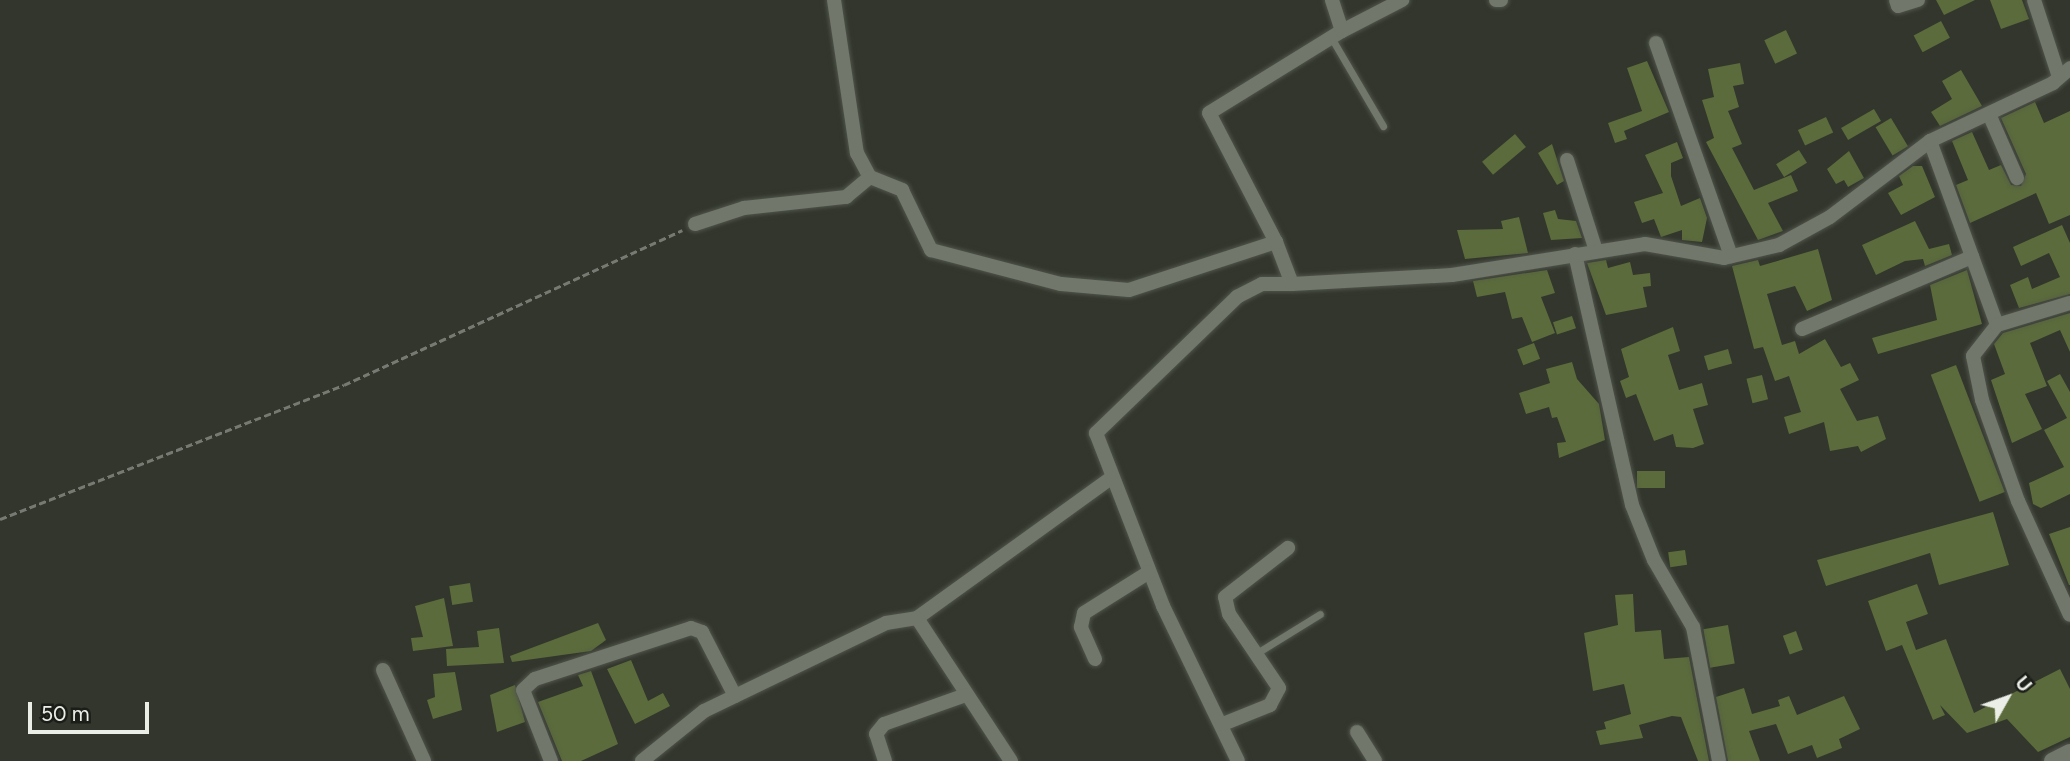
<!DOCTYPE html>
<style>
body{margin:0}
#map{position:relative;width:2070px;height:761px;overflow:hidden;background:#32362c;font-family:Figtree,sans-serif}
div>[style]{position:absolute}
.building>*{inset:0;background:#5b6b3c;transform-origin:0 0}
.path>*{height:2.5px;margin-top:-1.25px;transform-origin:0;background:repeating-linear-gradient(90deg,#777a72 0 7px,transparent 0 10.5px)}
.roads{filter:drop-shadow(0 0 2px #50544b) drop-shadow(0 0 2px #50544b)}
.service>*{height:7px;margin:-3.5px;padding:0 3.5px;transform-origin:3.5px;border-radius:3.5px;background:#72776b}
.minor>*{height:14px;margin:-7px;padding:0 7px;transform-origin:7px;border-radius:7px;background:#72776b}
.tertiary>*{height:16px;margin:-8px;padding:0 8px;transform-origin:8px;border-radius:8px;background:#72776b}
span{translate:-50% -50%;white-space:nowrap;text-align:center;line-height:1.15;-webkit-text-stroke:7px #1b1d18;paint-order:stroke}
.north{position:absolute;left:1972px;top:663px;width:70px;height:70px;-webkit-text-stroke:5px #1b1d18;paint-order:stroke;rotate:50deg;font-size:19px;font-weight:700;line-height:28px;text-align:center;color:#ebede7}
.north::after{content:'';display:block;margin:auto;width:24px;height:32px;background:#ebede7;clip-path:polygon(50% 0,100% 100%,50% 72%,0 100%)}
.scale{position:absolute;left:28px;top:702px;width:121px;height:32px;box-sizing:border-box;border:4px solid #ebede7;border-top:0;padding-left:9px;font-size:21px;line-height:24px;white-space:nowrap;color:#ebede7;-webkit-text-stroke:5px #1b1d18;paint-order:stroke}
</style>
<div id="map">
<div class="building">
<i style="clip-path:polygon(1936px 0,1975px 0,1944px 15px)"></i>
<i style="clip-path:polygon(1990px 0,2022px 0,2029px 19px,2001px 29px)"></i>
<i style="left:1941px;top:21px;width:19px;height:31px;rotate:62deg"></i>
<i style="left:1786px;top:30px;width:26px;height:24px;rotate:65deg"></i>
<i style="clip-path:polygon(1647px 61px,1669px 112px,1624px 131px,1627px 139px,1615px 143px,1608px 123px,1642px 111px,1627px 68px)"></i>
<i style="clip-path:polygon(1740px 63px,1744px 84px,1733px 86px,1739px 107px,1728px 111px,1742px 144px,1732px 148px,1754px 190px,1791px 175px,1798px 191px,1768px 203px,1783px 231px,1758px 240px,1706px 142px,1714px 138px,1702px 100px,1714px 97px,1708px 69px)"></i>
<i style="clip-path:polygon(1961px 70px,1982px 106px,1940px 126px,1931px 112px,1952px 99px,1942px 81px)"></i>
<i style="clip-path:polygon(2035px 102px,2044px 123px,2070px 111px,2070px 215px,2049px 224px,2036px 193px,1970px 223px,1956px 185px,1968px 180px,1952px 141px,1972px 132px,1989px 170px,2001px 165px,2011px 185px,2021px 186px,2026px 174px,2001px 118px)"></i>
<i style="left:1874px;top:109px;width:14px;height:38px;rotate:60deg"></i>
<i style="left:1826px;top:117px;width:17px;height:31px;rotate:65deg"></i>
<i style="left:1891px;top:118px;width:33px;height:18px;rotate:59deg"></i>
<i style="left:1515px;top:134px;width:17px;height:43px;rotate:50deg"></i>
<i style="clip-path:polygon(1677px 142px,1683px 158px,1671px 163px,1671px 176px,1681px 206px,1700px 198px,1707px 218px,1702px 242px,1682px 240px,1682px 230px,1661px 237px,1654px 219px,1642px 223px,1634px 202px,1663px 193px,1645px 155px)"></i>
<i style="clip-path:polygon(1552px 144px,1564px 181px,1557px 185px,1538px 153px)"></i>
<i style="left:1799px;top:150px;width:15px;height:27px;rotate:58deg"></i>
<i style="clip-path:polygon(1849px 151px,1864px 178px,1848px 187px,1844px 180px,1836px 184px,1827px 169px)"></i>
<i style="clip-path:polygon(1913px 166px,1922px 166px,1935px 197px,1901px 215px,1888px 193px,1903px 185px,1899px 176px)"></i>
<i style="clip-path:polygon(1555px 210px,1558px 219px,1576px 221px,1582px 238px,1551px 240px,1543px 213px)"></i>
<i style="clip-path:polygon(1519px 217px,1528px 253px,1465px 259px,1457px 230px,1503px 229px,1501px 221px)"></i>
<i style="clip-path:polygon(1915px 221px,1929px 249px,1949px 244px,1952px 255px,1925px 266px,1923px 259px,1905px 261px,1876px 275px,1862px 245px)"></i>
<i style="clip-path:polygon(2062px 225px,2070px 243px,2070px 294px,2019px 308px,2010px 285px,2028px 277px,2032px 289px,2060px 277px,2049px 253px,2021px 266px,2013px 247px)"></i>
<i style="clip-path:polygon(1818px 249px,1832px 300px,1807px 311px,1795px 286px,1767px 294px,1782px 345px,1795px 341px,1799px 354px,1825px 339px,1841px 367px,1850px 363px,1859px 380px,1840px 389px,1857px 421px,1878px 416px,1886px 439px,1861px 452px,1858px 446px,1830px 451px,1824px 422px,1789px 434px,1784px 417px,1801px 412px,1789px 376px,1775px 381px,1763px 347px,1754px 349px,1732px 266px,1758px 260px,1760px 266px)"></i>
<i style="clip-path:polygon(1606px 260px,1608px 268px,1630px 262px,1633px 275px,1650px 273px,1651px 286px,1643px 287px,1647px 307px,1606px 315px,1587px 263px)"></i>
<i style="clip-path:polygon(1547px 270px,1555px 293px,1541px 297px,1555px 333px,1532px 342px,1522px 317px,1512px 319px,1505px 292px,1477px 297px,1473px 281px)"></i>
<i style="clip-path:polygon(1967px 270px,1982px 324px,1878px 354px,1872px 338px,1937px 320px,1930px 285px)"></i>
<i style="clip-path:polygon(2070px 313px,2070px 352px,2060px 330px,2030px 343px,2047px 386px,2025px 394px,2042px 429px,2012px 443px,1991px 380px,2005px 374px,1994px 344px,2003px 333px)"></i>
<i style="left:1572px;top:316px;width:13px;height:20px;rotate:72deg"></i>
<i style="clip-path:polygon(1673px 327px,1680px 351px,1668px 355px,1679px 390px,1702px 383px,1708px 405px,1693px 409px,1704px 444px,1693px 448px,1676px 447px,1673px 434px,1654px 441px,1636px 394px,1626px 398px,1620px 381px,1629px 377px,1621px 349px)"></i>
<i style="left:1534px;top:343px;width:17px;height:18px;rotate:69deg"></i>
<i style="left:1728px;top:349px;width:15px;height:25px;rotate:74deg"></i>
<i style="clip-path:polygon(1572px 362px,1577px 379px,1599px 404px,1605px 440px,1559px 458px,1557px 443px,1566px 442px,1557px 417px,1552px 418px,1549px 407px,1526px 414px,1519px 393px,1550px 383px,1546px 369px)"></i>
<i style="left:1956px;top:365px;width:136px;height:27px;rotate:69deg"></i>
<i style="clip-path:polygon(2060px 374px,2070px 392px,2070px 494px,2041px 508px,2033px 504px,2029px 483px,2064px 467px,2044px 430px,2067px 418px,2047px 381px)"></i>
<i style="left:1762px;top:375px;width:25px;height:16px;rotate:76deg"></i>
<i style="left:1665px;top:471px;width:17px;height:28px;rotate:90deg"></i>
<i style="clip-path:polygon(1993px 512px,2009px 565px,1939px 585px,1930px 553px,1826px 586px,1817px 560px)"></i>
<i style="clip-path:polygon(2070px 527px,2070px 585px,2069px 585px,2049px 534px)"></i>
<i style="left:1685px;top:550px;width:15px;height:17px;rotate:82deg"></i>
<i style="left:470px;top:583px;width:19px;height:21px;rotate:81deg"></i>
<i style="clip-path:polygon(1917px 584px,1928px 614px,1906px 622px,1916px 650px,1946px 639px,1974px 713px,2060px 669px,2070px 689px,2070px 737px,2038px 752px,2007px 719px,1967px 733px,1940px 705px,1945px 715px,1933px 720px,1902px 645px,1886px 651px,1868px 601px)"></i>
<i style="clip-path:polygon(1633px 594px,1635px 632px,1661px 630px,1664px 659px,1689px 657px,1709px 761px,1698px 761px,1681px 717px,1672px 716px,1639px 725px,1643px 738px,1600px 745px,1596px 731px,1606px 729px,1604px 722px,1631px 714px,1624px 684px,1593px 691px,1584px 633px,1618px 625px,1615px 595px)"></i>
<i style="clip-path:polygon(444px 598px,453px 646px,413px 651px,411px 638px,423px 637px,415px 606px)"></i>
<i style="clip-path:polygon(598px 623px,606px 640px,591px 651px,512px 662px,510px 656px)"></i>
<i style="left:1728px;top:625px;width:39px;height:25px;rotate:80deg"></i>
<i style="clip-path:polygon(499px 628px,504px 663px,447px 666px,446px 649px,479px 647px,477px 631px)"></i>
<i style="left:1796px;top:631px;width:20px;height:14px;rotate:70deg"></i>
<i style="clip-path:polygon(631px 660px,648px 701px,663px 693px,670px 706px,635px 724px,607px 669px)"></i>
<i style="clip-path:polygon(591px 671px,618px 744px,581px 761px,562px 761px,538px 702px,583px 686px,578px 675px)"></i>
<i style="clip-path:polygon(455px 672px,462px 710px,433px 719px,427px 700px,435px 697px,433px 674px)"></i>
<i style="clip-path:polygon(515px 685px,525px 722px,497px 732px,490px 695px)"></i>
<i style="clip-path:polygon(1744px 688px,1752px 714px,1780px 706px,1778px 700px,1789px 696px,1797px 715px,1844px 696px,1860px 729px,1839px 739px,1842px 748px,1817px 758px,1812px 745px,1788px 754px,1776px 724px,1749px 731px,1760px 761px,1728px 761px,1716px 697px)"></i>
</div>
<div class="path">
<i style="left:0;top:519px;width:369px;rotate:-21.3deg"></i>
<i style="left:344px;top:385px;width:372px;rotate:-24.6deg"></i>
</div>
<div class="roads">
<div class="service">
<i style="left:1332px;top:39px;width:101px;rotate:59.6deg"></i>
<i style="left:1257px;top:653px;width:74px;rotate:-31.8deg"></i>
</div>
<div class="minor">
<i style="left:834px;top:0;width:155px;rotate:81.5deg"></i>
<i style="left:857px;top:153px;width:27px;rotate:62deg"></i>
<i style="left:870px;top:177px;width:35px;rotate:22deg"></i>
<i style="left:902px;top:190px;width:67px;rotate:64.2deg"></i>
<i style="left:931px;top:250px;width:134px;rotate:14.7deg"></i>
<i style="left:1061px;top:284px;width:68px;rotate:5deg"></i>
<i style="left:1129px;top:290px;width:155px;rotate:-18.1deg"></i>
<i style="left:1276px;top:242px;width:45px;rotate:69.1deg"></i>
<i style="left:1292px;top:284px;width:30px;rotate:180deg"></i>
<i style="left:1262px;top:284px;width:28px;rotate:153deg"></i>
<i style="left:1237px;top:297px;width:196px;rotate:136deg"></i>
<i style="left:1096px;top:433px;width:186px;rotate:68.8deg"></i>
<i style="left:1163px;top:606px;width:172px;rotate:64.2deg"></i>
<i style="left:1496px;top:0;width:5px"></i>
<i style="left:1896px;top:0;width:6px;rotate:72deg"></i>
<i style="left:1898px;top:6px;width:21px;rotate:-17deg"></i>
<i style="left:2034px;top:0;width:81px;rotate:72deg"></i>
<i style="left:1342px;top:31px;width:68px;rotate:-27.3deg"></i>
<i style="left:1656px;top:43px;width:226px;rotate:70.6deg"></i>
<i style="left:1989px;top:114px;width:70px;rotate:66.4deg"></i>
<i style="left:1930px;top:141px;width:196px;rotate:70deg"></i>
<i style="left:1997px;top:325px;width:39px;rotate:128deg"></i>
<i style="left:1973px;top:356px;width:45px;rotate:78.4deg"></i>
<i style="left:1982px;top:400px;width:107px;rotate:70.4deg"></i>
<i style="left:2018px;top:501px;width:125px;rotate:65.5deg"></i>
<i style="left:1567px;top:160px;width:96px;rotate:72.3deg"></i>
<i style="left:695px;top:224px;width:52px;rotate:-18.1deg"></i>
<i style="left:744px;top:208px;width:103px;rotate:-6.2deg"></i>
<i style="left:846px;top:197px;width:31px;rotate:-40deg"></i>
<i style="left:1276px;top:242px;width:145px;rotate:-117.4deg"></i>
<i style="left:1209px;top:113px;width:156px;rotate:-31.7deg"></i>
<i style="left:1342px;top:31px;width:33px;rotate:-108deg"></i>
<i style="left:1575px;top:254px;width:257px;rotate:77.2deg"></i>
<i style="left:1632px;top:505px;width:59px;rotate:68.2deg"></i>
<i style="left:1654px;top:560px;width:78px;rotate:59.8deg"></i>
<i style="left:1693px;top:627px;width:136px;rotate:79deg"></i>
<i style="left:1292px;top:284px;width:160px;rotate:-3.2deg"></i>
<i style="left:1452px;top:275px;width:195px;rotate:-9.1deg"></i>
<i style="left:1645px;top:244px;width:80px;rotate:10deg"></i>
<i style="left:1724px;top:258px;width:57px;rotate:-13.3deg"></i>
<i style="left:1779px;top:245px;width:58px;rotate:-28.8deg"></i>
<i style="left:1830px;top:217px;width:126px;rotate:-37.2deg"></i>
<i style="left:1930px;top:141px;width:136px;rotate:-25.2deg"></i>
<i style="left:2053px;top:83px;width:23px;rotate:-41deg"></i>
<i style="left:1997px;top:325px;width:76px;rotate:-16.8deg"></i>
<i style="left:1802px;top:329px;width:185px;rotate:-23deg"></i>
<i style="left:917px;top:618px;width:239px;rotate:-35.8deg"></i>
<i style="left:1095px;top:659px;width:35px;rotate:-114deg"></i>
<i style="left:1081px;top:627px;width:14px;rotate:-78deg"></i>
<i style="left:1084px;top:613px;width:77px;rotate:-32.2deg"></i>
<i style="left:383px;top:670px;width:100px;rotate:65.7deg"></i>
<i style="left:1223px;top:724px;width:51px;rotate:-22deg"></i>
<i style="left:1270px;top:705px;width:19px;rotate:-62deg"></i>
<i style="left:1279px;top:688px;width:89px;rotate:-124deg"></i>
<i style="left:1229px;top:614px;width:17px;rotate:-103deg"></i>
<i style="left:1225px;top:597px;width:80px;rotate:-37.9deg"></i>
<i style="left:1357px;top:732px;width:34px;rotate:58deg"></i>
<i style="left:551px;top:761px;width:76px;rotate:-111.5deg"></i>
<i style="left:523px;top:690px;width:16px;rotate:-43deg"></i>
<i style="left:535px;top:679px;width:164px;rotate:-18.1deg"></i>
<i style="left:691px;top:628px;width:12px;rotate:20deg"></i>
<i style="left:702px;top:632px;width:72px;rotate:62.7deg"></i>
<i style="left:642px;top:761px;width:80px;rotate:-38.9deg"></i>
<i style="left:704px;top:711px;width:202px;rotate:-25.8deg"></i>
<i style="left:886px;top:623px;width:31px;rotate:-9deg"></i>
<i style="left:917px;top:618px;width:171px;rotate:56.7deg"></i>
<i style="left:885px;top:761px;width:28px;rotate:-108deg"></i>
<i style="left:876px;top:734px;width:13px;rotate:-51deg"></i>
<i style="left:884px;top:724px;width:87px;rotate:-19.5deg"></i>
</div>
<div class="tertiary">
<i style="left:2052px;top:761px;width:20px;rotate:-27deg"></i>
</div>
</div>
<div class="north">U</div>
<div class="scale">50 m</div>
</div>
